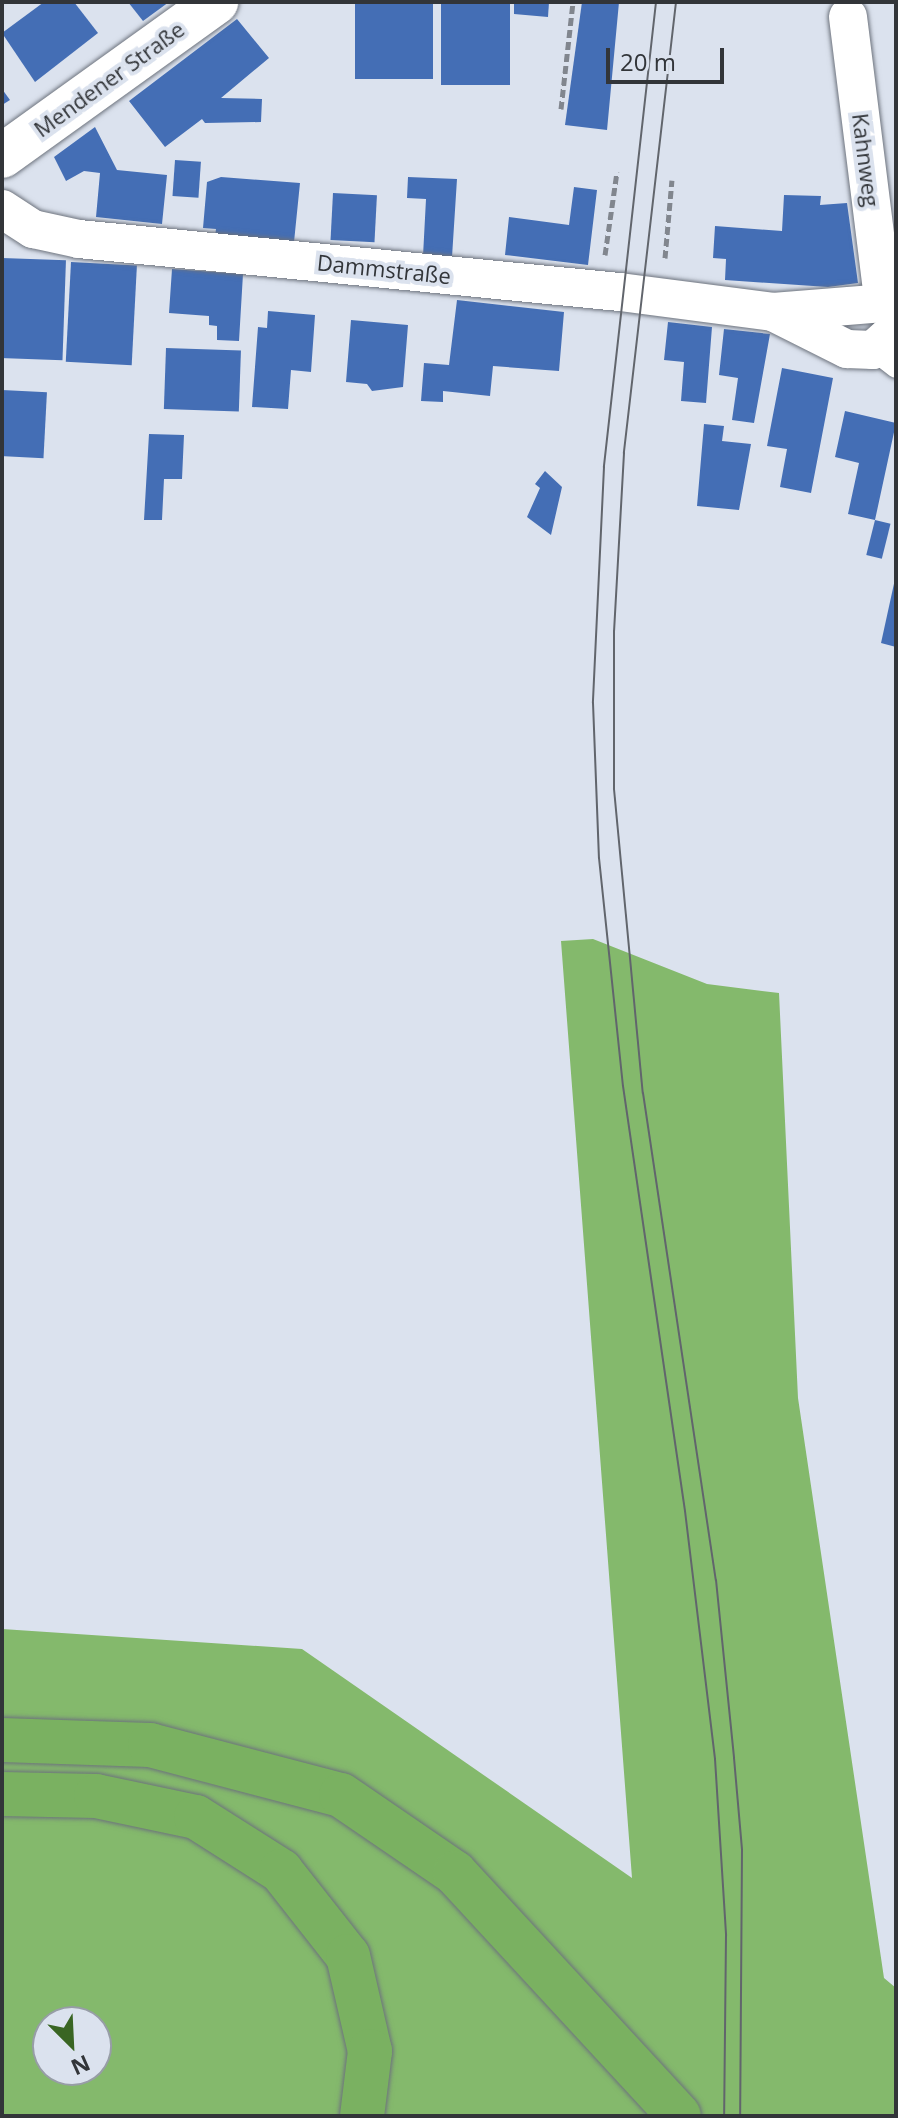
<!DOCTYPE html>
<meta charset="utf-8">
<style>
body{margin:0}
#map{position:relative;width:898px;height:2118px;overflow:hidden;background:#dbe2ee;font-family:"Open Sans",sans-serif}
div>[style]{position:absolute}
.forest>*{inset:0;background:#84b96c}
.building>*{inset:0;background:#446eb5;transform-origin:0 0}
.path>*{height:5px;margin-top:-2.5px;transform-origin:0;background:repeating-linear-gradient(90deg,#81868e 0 8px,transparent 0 12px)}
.roads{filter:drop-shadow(0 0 2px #6d737d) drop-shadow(0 0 2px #6d737d)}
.lane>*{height:20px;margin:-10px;padding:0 10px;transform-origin:10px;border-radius:10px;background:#fff}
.street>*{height:38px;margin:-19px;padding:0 19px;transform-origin:19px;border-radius:19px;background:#fff}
.secondary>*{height:44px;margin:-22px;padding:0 22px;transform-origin:22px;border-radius:22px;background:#fff}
.highway>*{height:44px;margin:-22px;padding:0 22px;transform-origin:22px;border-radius:22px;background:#7ab161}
.tram>*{height:2px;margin:-1px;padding:0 1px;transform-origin:1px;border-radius:1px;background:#61656c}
span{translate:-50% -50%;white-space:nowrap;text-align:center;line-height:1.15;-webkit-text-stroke:8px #dbe2ee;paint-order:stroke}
.street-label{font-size:22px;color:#323539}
.frame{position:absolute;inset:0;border:4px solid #323539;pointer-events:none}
.north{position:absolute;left:32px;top:2006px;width:80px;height:80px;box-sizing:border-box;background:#dbe2ee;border:2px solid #979da6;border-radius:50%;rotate:156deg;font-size:22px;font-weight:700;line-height:32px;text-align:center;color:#323539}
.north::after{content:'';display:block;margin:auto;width:28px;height:36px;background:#396523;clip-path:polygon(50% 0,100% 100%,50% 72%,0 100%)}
.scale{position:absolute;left:606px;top:48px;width:118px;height:36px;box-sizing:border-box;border:4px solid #323539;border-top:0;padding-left:10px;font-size:24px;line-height:28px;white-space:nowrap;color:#323539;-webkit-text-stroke:6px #dbe2ee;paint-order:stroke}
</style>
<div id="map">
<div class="forest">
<i style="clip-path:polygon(evenodd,593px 939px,707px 984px,779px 993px,798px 1398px,884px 1978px,896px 1988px,896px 2116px,2px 2116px,2px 1629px,302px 1649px,632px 1878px,561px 941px,593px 939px,48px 2022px,96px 2022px,96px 2070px,48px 2070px,48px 2022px)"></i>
</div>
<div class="building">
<i style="clip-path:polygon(44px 2px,74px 2px,98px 33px,35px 82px,2px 33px)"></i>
<i style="clip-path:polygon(128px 2px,169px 2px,143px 21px)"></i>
<i style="left:355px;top:2px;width:78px;height:77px"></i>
<i style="left:441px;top:2px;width:69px;height:83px"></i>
<i style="clip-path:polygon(514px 2px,549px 2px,548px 17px,514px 14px)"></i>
<i style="clip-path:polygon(582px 2px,619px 2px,607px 130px,565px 125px)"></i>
<i style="clip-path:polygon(237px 19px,269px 58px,221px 98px,262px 99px,261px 122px,205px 123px,202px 119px,165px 147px,129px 101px)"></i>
<i style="clip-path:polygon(2px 89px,10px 100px,2px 105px)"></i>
<i style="clip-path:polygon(95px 127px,117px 170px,167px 175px,162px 224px,96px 217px,100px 173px,84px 171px,66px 181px,54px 157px)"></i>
<i style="left:175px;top:160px;width:26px;height:36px;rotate:4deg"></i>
<i style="clip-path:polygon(221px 177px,300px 183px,294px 242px,215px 236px,216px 229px,203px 228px,207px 182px)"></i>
<i style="clip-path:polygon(408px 177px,457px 179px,452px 257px,423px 256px,426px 199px,407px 198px)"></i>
<i style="clip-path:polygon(574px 187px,597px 190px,588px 265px,505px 255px,509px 217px,569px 225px)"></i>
<i style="left:333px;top:193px;width:44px;height:47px;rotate:3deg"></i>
<i style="clip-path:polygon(784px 195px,821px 196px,820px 205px,847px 203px,858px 283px,828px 287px,725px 280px,726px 259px,713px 258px,715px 226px,782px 231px)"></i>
<i style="left:2px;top:258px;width:64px;height:100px;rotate:2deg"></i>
<i style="left:71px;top:262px;width:66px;height:100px;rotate:3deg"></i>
<i style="clip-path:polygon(172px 269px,243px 274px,239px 341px,217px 340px,217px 326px,209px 325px,209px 316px,169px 313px)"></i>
<i style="clip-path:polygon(457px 300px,564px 312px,559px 371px,493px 366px,490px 396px,443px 391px,443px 402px,421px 401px,424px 363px,449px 365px)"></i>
<i style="clip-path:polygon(268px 311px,315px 315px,311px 372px,291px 370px,288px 409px,252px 407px,258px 327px,267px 328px)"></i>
<i style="clip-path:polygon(351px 320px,408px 325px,403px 387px,372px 391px,367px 384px,346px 382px)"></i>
<i style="clip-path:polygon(668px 322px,712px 327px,706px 403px,681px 401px,684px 362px,664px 360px)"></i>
<i style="clip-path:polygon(724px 329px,770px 334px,754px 423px,732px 420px,738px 378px,719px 375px)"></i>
<i style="left:166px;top:348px;width:75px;height:61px;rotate:2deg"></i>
<i style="clip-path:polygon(782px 368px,833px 378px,811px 493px,780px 487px,787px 449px,767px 446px)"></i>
<i style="left:2px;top:390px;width:45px;height:66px;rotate:3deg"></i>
<i style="clip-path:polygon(845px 411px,896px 423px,875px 520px,848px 514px,859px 463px,835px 457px)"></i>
<i style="clip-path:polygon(704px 424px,724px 426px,722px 441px,751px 444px,739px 510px,697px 506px)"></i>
<i style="clip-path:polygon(149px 434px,184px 435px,182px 479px,164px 479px,162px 520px,144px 520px)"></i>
<i style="clip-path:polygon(545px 471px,562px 487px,551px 535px,527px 517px,540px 488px,535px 484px)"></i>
<i style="left:875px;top:520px;width:16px;height:36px;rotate:14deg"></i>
<i style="clip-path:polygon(895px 579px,896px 579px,896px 647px,881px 643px)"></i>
</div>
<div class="path">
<i style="left:561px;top:109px;width:108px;rotate:-83.6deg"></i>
<i style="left:605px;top:255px;width:84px;rotate:-81.8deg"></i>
<i style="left:665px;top:258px;width:78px;rotate:-84.9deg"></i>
</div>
<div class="roads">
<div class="lane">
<i style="left:873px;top:350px;width:29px;rotate:38deg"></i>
</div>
<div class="street">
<i style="left:848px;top:17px;width:289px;rotate:82.9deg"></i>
<i style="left:2px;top:209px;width:37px;rotate:33deg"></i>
<i style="left:33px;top:229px;width:47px;rotate:12.3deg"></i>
<i style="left:79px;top:239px;width:544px;rotate:5.6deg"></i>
<i style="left:620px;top:292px;width:154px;rotate:7.4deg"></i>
<i style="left:773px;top:312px;width:123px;rotate:-4.6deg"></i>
<i style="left:773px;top:312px;width:83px;rotate:26.6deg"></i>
<i style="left:847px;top:349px;width:26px;rotate:2deg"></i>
<i style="left:873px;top:350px;width:31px;rotate:-42deg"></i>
</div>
<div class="secondary">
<i style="left:2px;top:156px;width:264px;rotate:-35.7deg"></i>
</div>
<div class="highway">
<i style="left:2px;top:1740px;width:148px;rotate:1.9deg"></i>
<i style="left:150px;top:1745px;width:197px;rotate:14.7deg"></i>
<i style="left:341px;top:1795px;width:138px;rotate:34.4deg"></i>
<i style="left:455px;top:1873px;width:330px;rotate:47.3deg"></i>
<i style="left:2px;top:1794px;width:94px;rotate:1.2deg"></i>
<i style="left:96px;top:1796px;width:102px;rotate:11.9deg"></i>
<i style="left:196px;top:1817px;width:101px;rotate:32.4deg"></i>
<i style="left:281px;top:1871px;width:108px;rotate:51.8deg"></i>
<i style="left:348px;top:1956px;width:98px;rotate:77deg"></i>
<i style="left:370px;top:2051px;width:65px;rotate:97deg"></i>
</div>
</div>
<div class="tram">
<i style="left:656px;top:2px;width:468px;rotate:96.4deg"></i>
<i style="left:604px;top:467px;width:236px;rotate:92.7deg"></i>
<i style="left:593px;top:703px;width:155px;rotate:87.8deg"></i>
<i style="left:599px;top:858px;width:229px;rotate:84deg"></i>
<i style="left:623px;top:1086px;width:429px;rotate:81.7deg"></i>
<i style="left:685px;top:1511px;width:250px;rotate:83.1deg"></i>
<i style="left:715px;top:1759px;width:177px;rotate:86.4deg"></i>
<i style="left:726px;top:1936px;width:180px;rotate:90.6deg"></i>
<i style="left:676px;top:2px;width:454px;rotate:96.6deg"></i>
<i style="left:624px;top:453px;width:178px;rotate:93.2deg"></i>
<i style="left:614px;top:631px;width:158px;rotate:90deg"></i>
<i style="left:614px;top:789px;width:305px;rotate:84.6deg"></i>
<i style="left:643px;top:1093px;width:492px;rotate:81.5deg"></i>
<i style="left:716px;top:1580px;width:179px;rotate:84.2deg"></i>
<i style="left:734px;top:1758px;width:92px;rotate:85deg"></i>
<i style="left:742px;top:1850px;width:266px;rotate:90.4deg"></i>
</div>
<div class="street-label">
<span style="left:109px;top:79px;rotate:-36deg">Mendener Straße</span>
<span style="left:866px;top:160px;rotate:83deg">Kahnweg</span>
<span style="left:384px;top:269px;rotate:6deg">Dammstraße</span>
</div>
<div class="frame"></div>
<div class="north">N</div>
<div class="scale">20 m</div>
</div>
